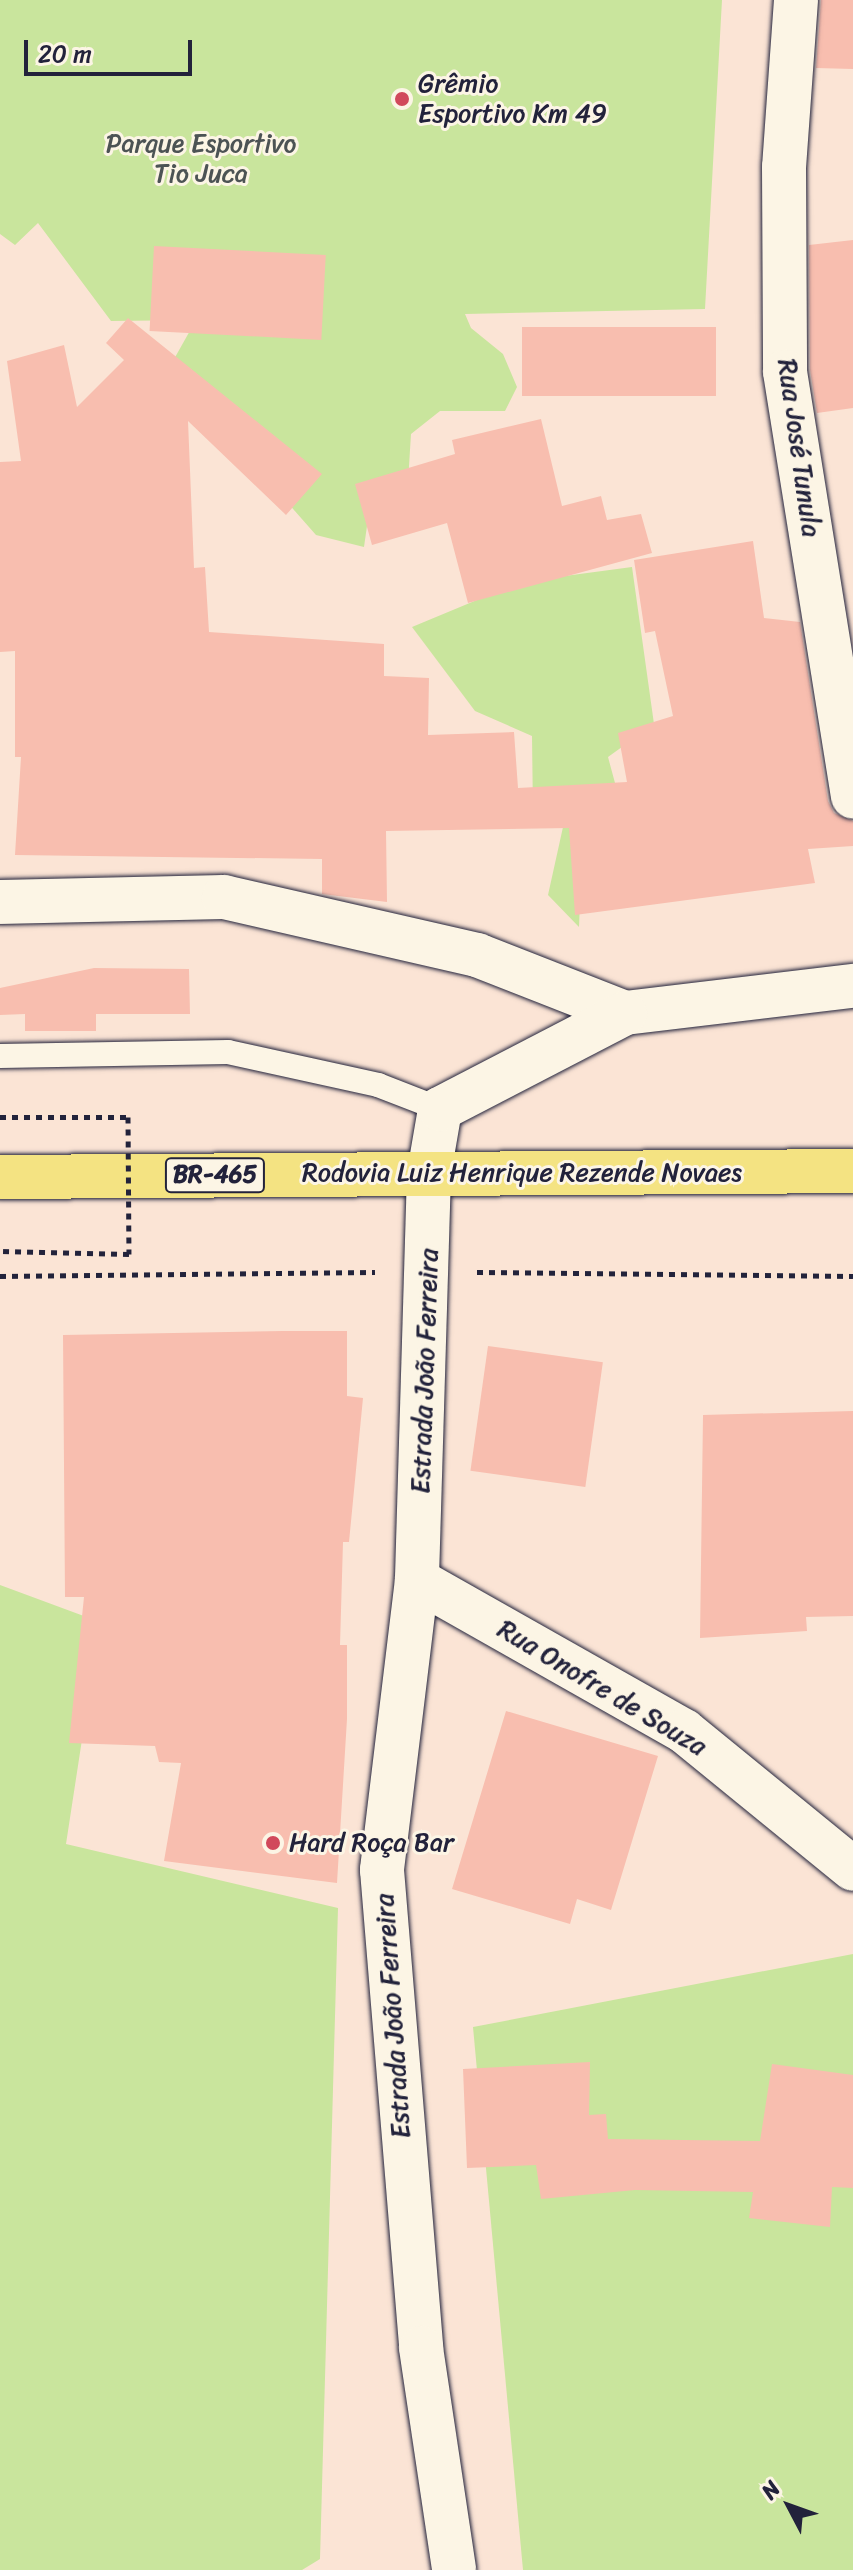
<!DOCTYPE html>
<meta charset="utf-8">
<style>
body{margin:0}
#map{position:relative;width:853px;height:2570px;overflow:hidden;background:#fbe4d5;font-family:Sriracha,sans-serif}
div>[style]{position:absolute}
.green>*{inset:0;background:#c9e59d}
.building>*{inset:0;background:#f8beaf;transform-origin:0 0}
.path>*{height:5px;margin-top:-2.5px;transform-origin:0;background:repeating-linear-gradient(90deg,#22223b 0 6px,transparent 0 12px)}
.roads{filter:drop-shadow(0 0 2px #22223b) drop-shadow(0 0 2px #22223b)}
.service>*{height:24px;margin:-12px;padding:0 12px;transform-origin:12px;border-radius:12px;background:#fcf5e5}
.minor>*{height:44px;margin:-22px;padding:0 22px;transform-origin:22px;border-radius:22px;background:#fcf5e5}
.tertiary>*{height:44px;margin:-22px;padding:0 22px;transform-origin:22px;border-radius:22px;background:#fcf5e5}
.trunk>*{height:44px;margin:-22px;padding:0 22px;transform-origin:22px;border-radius:22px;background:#f4e382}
.path-bridge>*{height:5px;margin-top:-2.5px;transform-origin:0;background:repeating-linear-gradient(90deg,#22223b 0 6px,transparent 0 12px)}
.dots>*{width:22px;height:22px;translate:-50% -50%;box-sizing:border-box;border:4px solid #fcf5e5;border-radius:50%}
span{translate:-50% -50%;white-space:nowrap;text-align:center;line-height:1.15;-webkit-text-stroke:6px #fcf5e5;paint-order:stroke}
.shield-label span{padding:2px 6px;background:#fcf5e5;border:2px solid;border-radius:6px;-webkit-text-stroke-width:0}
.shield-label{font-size:24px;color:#22223b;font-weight:700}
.poi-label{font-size:26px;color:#22223b}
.left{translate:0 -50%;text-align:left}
.park-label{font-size:26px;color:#4c5354}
.street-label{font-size:26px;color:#22223b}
.north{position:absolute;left:749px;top:2466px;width:80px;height:80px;-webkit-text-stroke:6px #fcf5e5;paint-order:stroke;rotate:311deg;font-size:22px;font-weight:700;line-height:32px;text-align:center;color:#22223b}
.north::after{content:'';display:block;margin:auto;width:28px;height:36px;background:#22223b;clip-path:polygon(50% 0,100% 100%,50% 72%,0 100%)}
.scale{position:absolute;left:24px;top:40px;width:168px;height:36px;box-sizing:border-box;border:4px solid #22223b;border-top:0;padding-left:10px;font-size:24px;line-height:28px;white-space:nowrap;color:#22223b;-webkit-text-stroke:6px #fcf5e5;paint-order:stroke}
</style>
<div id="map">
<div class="green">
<i style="clip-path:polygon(0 0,722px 0,705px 309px,465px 314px,471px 328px,503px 354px,517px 387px,505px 411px,440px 411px,411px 434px,408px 482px,371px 498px,364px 547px,316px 535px,169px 368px,196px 320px,111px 321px,38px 223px,15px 245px,0 234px)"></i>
<i style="clip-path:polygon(632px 567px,654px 724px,608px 757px,636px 861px,581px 875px,579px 927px,548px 895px,565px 818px,533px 815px,532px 736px,475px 711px,412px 627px,520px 582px)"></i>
<i style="clip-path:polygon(0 1585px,100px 1622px,66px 1844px,338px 1908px,320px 2559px,302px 2570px,0 2570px)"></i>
<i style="clip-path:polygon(853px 1954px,853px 2570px,523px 2570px,473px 2027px)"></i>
</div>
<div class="building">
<i style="clip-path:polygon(821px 0,853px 0,853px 69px,816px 68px)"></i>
<i style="clip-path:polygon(853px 240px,853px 408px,817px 413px,810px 370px,809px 245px)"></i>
<i style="left:154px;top:246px;width:172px;height:85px;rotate:3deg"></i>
<i style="clip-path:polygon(128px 318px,322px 474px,286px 515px,188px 421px,194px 568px,205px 567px,209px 632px,384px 644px,384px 676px,429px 678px,428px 735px,514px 732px,518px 788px,627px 782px,618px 733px,673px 716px,655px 631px,645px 633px,634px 560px,753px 541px,764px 618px,800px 622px,828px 801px,834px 813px,853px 821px,853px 846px,808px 849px,815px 883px,575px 915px,569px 828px,386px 831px,387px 902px,322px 894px,322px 859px,15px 855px,21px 757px,15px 757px,15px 651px,0 652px,0 462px,21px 461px,7px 361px,64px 345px,77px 407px,124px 360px,106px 343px)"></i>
<i style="left:522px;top:327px;width:194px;height:69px"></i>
<i style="clip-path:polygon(541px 419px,562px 506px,601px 496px,607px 520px,641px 514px,652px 553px,468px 603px,447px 523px,372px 545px,355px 484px,455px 454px,452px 440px)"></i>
<i style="clip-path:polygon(94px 968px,189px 969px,190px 1014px,96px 1014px,96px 1031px,25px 1031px,25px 1014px,0 1015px,0 988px)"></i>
<i style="clip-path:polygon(283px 1331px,347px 1331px,347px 1396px,363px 1398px,349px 1542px,343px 1542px,340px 1645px,347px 1645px,347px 1719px,337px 1883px,164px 1861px,181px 1763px,159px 1762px,155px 1746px,69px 1743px,84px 1597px,65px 1597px,63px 1335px)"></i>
<i style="left:488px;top:1346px;width:116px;height:126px;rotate:8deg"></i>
<i style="clip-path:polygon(853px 1411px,853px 1616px,806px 1617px,807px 1631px,700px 1638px,703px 1415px)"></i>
<i style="clip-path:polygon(506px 1711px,658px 1756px,611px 1910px,577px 1899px,570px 1924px,452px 1889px)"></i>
<i style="clip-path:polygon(590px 2062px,589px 2115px,606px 2114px,608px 2139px,760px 2141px,772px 2064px,853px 2075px,853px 2188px,832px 2187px,830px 2227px,749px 2218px,753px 2192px,635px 2190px,541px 2199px,536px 2165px,467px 2168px,463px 2069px)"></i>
</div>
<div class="path">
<i style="left:477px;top:1272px;width:376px;rotate:0.6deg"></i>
<i style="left:0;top:1276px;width:375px;rotate:-0.6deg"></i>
</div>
<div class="roads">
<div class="service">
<i style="left:0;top:1056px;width:228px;rotate:-1deg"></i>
<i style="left:228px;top:1052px;width:154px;rotate:12.4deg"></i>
<i style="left:378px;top:1085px;width:66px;rotate:21.2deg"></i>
</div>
<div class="minor">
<i style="left:796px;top:0;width:167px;rotate:94.1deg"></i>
<i style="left:784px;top:167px;width:205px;rotate:89.7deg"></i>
<i style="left:785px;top:372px;width:430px;rotate:80.9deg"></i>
<i style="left:0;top:902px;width:224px;rotate:-1.3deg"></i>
<i style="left:224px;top:897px;width:260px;rotate:12.9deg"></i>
<i style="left:477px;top:955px;width:159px;rotate:21.4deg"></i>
<i style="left:625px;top:1013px;width:230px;rotate:-6.8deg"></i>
<i style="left:429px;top:1173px;width:65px;rotate:-80.2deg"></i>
<i style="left:440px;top:1109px;width:208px;rotate:-27.4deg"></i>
<i style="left:417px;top:1580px;width:307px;rotate:29.5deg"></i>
<i style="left:684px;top:1731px;width:218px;rotate:39.2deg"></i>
</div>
<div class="tertiary">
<i style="left:429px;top:1173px;width:407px;rotate:91.7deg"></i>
<i style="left:417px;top:1580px;width:292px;rotate:96.9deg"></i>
<i style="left:382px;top:1870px;width:480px;rotate:85.3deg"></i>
<i style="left:421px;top:2348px;width:224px;rotate:81.5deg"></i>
</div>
<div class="trunk">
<i style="left:0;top:1177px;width:853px;rotate:-0.4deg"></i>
</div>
</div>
<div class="path-bridge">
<i style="left:0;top:1117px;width:128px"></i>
<i style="left:128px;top:1117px;width:137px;rotate:89.6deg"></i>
<i style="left:129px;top:1254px;width:129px;rotate:-178.7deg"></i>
</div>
<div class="dots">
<i style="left:402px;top:99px;background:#d1495b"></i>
<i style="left:273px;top:1843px;background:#d1495b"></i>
</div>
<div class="shield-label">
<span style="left:215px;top:1175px">BR-465</span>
</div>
<div class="poi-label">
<span class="left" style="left:418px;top:99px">Grêmio<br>Esportivo Km 49</span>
<span class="left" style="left:289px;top:1843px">Hard Roça Bar</span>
</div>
<div class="park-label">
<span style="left:201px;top:159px">Parque Esportivo<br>Tio Juca</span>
</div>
<div class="street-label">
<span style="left:799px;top:448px;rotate:82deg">Rua José Tunula</span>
<span style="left:522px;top:1173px">Rodovia Luiz Henrique Rezende Novaes</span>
<span style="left:425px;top:1371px;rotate:-88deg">Estrada João Ferreira</span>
<span style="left:602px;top:1688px;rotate:31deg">Rua Onofre de Souza</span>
<span style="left:393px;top:2016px;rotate:-94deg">Estrada João Ferreira</span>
</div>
<div class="north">N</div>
<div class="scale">20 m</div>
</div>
